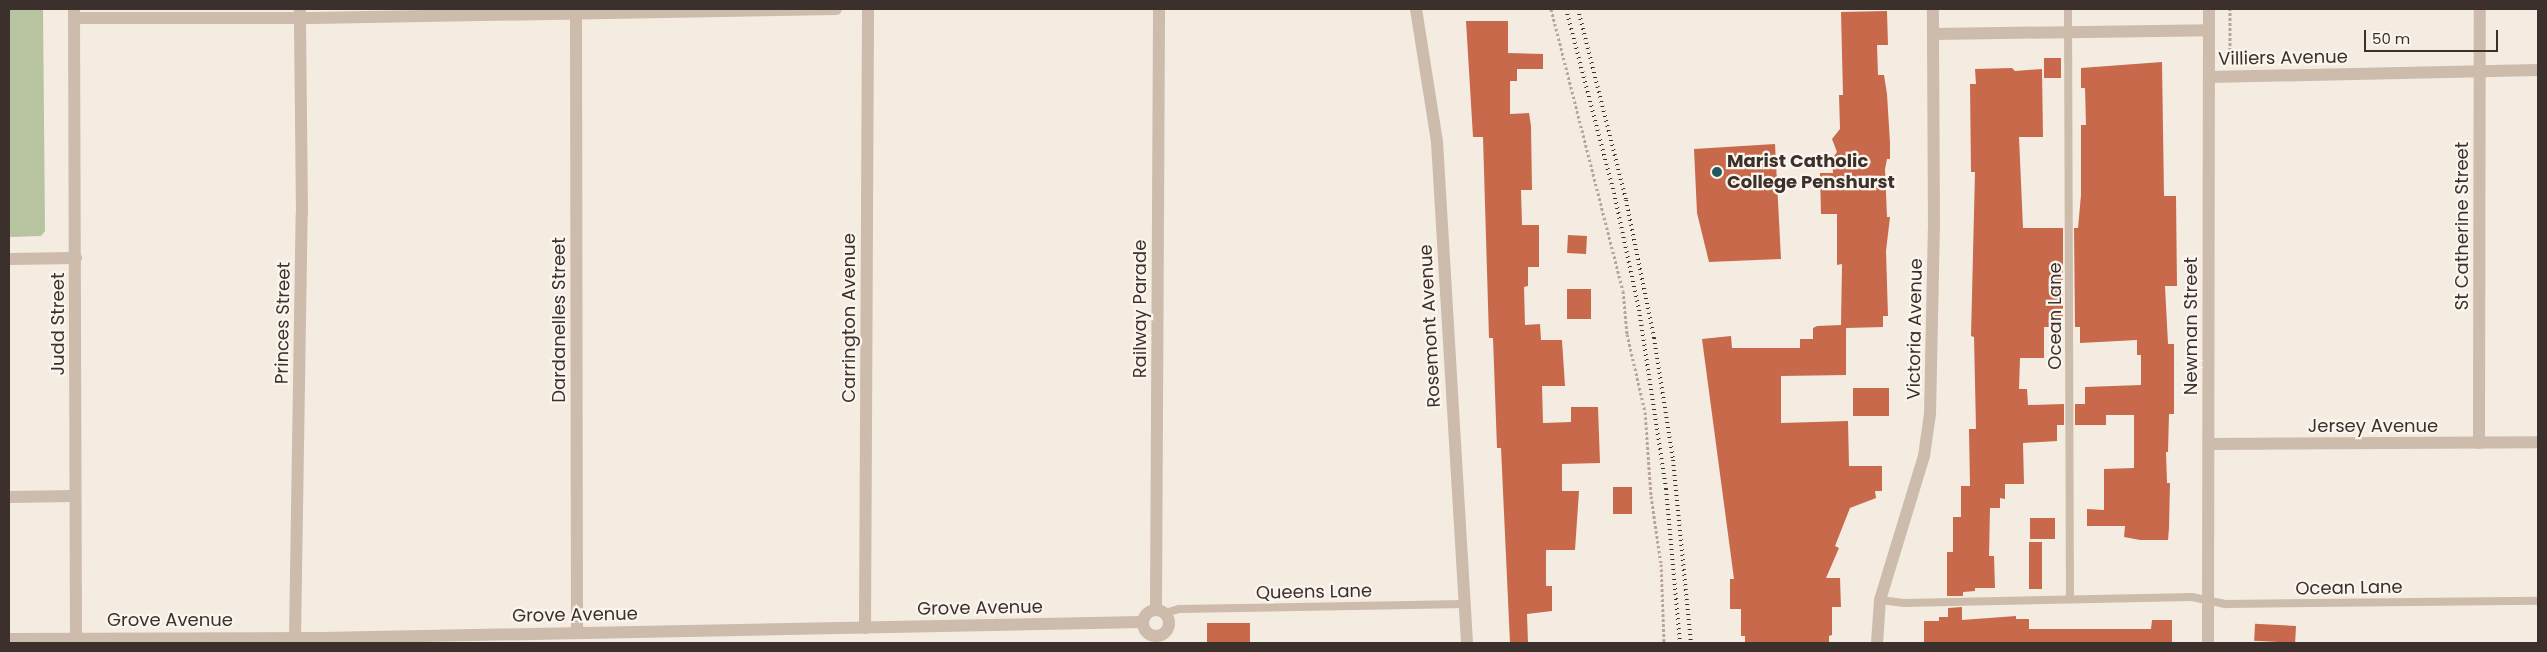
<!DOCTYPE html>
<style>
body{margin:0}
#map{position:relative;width:2547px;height:652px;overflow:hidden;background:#f4ebe1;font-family:Poppins,sans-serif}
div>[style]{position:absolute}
.green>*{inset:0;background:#b8c4a0}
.building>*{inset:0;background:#c8694b;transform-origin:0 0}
.path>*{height:3px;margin-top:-1.5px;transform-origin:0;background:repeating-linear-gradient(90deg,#b9a596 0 2.5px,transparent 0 5px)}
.service>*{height:8px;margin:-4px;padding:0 4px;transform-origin:4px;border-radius:4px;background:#cdbbac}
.minor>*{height:12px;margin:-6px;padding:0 6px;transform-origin:6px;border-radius:6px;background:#cdbbac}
.tertiary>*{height:12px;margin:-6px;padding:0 6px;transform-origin:6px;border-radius:6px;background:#cdbbac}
.tertiary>.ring{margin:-6px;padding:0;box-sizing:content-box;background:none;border:12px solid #cdbbac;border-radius:50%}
.rail>*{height:4px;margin-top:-2px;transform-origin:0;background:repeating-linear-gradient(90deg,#3b302b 0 1px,transparent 0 5px)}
.dots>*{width:14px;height:14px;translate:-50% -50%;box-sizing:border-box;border:2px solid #fbf5ee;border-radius:50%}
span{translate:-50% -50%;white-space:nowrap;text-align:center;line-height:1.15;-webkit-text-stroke:4.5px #fbf5ee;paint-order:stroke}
.street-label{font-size:18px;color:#3b302b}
.poi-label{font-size:18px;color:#3b302b;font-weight:700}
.left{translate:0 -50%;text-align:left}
.frame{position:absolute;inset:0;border:10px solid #3b302b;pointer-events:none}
.scale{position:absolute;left:2364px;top:30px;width:134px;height:22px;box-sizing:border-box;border:2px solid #3b302b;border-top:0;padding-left:6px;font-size:15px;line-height:18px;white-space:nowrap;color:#3b302b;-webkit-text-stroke:4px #fbf5ee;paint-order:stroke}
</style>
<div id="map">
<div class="green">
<i style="clip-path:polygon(9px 9px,43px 9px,45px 231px,41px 236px,9px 237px)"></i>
</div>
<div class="building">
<i style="clip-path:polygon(1887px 11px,1888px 45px,1877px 45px,1878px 75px,1884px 75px,1887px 94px,1890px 143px,1890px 159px,1887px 159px,1885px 169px,1887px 217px,1890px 217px,1886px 251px,1888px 316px,1883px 316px,1883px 327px,1846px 328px,1846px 375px,1781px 376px,1781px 423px,1848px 421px,1849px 466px,1882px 466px,1882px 491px,1875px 491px,1876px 498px,1850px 508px,1835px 546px,1839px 548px,1826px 578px,1840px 578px,1841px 607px,1832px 607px,1832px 635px,1829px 636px,1829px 643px,1745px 643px,1745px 636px,1741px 636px,1741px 609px,1730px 609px,1730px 579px,1734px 579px,1702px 339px,1731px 336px,1732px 348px,1800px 348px,1800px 339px,1813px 339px,1813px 328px,1817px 326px,1841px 325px,1842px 264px,1837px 265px,1837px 214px,1821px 214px,1820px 173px,1833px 173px,1832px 159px,1837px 152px,1832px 139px,1840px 129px,1839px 95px,1843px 95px,1841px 12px)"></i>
<i style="clip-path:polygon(1466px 21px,1508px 21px,1508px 53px,1543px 54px,1543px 69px,1517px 69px,1517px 81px,1510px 81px,1510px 114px,1529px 113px,1531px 126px,1532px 190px,1521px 190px,1522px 225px,1539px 225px,1539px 267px,1528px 267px,1528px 286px,1524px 287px,1525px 325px,1540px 324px,1541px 340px,1562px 340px,1565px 386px,1542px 386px,1543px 423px,1571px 422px,1571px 407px,1598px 407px,1600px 463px,1562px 464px,1562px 491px,1579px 491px,1575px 550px,1546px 550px,1546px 586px,1552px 586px,1552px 611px,1527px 614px,1528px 643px,1510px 643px,1501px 448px,1497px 448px,1493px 338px,1489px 338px,1483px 137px,1473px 137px)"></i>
<i style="left:2061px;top:58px;width:20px;height:17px;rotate:90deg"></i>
<i style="clip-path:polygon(2162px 62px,2164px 196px,2176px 196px,2177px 286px,2165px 286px,2168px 344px,2174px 344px,2174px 414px,2169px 414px,2168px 452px,2166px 452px,2167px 483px,2170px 483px,2169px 528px,2168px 540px,2140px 540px,2124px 537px,2125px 526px,2087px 526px,2087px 509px,2104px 510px,2104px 469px,2134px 468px,2134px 415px,2106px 415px,2106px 425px,2075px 425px,2075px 404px,2085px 404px,2085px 387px,2141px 385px,2141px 355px,2137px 355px,2137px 340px,2080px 343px,2080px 327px,2075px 327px,2074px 228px,2078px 228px,2081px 195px,2081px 125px,2086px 125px,2085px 88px,2081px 88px,2081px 68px)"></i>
<i style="clip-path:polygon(2012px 68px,2015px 71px,2042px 69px,2043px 137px,2019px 137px,2023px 228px,2063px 228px,2063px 327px,2044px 327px,2044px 358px,2020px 358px,2019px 389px,2027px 389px,2028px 405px,2064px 404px,2064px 425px,2057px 425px,2057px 441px,2023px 443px,2024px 484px,2005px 484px,2005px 499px,2000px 498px,2000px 508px,1990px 508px,1989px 556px,1994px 556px,1995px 588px,1975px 588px,1975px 591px,1963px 592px,1963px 596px,1947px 596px,1947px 552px,1953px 552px,1953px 517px,1961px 517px,1961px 486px,1970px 486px,1969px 429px,1976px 429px,1974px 337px,1971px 336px,1975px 172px,1971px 172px,1970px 84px,1976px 84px,1975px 69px)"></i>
<i style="clip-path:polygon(1775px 144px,1781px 259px,1709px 262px,1697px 213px,1694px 149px)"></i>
<i style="left:1568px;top:235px;width:19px;height:18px;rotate:3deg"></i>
<i style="left:1567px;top:289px;width:24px;height:30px"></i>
<i style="left:1853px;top:388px;width:36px;height:28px"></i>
<i style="left:1613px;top:487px;width:19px;height:27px"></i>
<i style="left:2030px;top:518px;width:25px;height:21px"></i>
<i style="left:2029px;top:542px;width:13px;height:47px"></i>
<i style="clip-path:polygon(1962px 607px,1962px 620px,2016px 616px,2016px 619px,2029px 619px,2029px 629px,2151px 629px,2152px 620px,2172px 620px,2172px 643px,1924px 643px,1924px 621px,1939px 621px,1939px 617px,1948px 617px,1948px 608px)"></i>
<i style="left:1207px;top:623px;width:43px;height:20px"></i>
<i style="left:2296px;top:626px;width:17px;height:41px;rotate:93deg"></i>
</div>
<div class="path">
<i style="left:1551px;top:9px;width:291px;rotate:75.7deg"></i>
<i style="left:1623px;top:291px;width:43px;rotate:84.7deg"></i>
<i style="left:1627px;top:334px;width:80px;rotate:77deg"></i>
<i style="left:1645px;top:412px;width:84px;rotate:85.9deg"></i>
<i style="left:1651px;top:496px;width:69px;rotate:81.6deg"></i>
<i style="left:1661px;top:564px;width:79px;rotate:87.8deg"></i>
<i style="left:2226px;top:55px;width:6px;rotate:-51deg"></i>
<i style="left:2230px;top:50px;width:41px;rotate:-90deg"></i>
</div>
<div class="service">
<i style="left:2068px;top:9px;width:590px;rotate:89.81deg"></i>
<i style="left:1880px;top:600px;width:24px;rotate:7deg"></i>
<i style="left:1904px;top:603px;width:288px;rotate:-1.2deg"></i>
<i style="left:2192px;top:597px;width:35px;rotate:12deg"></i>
<i style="left:2226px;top:604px;width:312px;rotate:-0.6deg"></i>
<i style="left:1165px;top:613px;width:15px;rotate:-16deg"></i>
<i style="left:1179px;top:609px;width:286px;rotate:-1deg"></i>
</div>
<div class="minor">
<i style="left:74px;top:9px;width:630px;rotate:89.82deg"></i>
<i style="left:576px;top:9px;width:623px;rotate:89.91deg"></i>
<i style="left:1416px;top:9px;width:135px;rotate:81deg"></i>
<i style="left:1437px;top:142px;width:502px;rotate:86.57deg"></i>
<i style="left:74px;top:18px;width:237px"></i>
<i style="left:311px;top:18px;width:525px;rotate:-0.98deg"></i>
<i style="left:1934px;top:34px;width:275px;rotate:-0.8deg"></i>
<i style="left:2209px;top:77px;width:329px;rotate:-1.2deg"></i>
<i style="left:9px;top:259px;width:67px;rotate:-0.9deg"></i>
<i style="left:2479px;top:443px;width:434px;rotate:-89.9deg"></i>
<i style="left:2209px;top:444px;width:329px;rotate:-0.3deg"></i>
<i style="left:9px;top:497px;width:65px;rotate:-0.9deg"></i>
<i style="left:865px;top:628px;width:619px;rotate:-89.72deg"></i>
<i style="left:295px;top:638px;width:424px;rotate:-89.1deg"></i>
<i style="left:302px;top:214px;width:205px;rotate:-90.6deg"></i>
<i style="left:1877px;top:643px;width:43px;rotate:-86deg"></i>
<i style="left:1880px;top:600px;width:151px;rotate:-73deg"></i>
<i style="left:1924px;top:456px;width:42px;rotate:-81.9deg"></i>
<i style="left:1930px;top:414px;width:186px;rotate:-88.8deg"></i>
<i style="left:1934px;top:228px;width:219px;rotate:-90.3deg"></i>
<i style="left:2208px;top:643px;width:634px;rotate:-89.91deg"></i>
</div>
<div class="tertiary">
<i style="left:1156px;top:609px;width:600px;rotate:-89.71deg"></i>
<i class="ring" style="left:1143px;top:610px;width:14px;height:14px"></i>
<i style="left:9px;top:639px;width:314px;rotate:-0.2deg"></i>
<i style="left:323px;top:638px;width:819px;rotate:-1.12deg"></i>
</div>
<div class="rail">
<i style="left:1566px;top:9px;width:190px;rotate:75.4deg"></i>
<i style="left:1614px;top:193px;width:120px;rotate:77.9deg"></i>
<i style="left:1639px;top:310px;width:181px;rotate:81.4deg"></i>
<i style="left:1666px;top:489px;width:155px;rotate:84.8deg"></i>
<i style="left:1578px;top:9px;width:197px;rotate:75.9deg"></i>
<i style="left:1626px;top:200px;width:141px;rotate:78.5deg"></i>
<i style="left:1654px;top:338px;width:123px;rotate:81.1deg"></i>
<i style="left:1673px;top:460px;width:184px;rotate:84.4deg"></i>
</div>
<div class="dots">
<i style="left:1717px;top:172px;background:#1f5a5e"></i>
</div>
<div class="street-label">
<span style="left:2283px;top:58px;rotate:-1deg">Villiers Avenue</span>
<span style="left:2462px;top:226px;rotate:-90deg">St Catherine Street</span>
<span style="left:1140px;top:309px;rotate:-90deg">Railway Parade</span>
<span style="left:2055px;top:316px;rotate:-90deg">Ocean Lane</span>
<span style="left:849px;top:318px;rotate:-90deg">Carrington Avenue</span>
<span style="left:559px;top:320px;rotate:-90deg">Dardanelles Street</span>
<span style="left:283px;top:323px;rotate:-89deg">Princes Street</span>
<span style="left:58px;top:324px;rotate:-90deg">Judd Street</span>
<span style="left:1430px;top:326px;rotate:-93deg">Rosemont Avenue</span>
<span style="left:2191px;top:326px;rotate:-90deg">Newman Street</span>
<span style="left:1915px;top:329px;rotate:-89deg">Victoria Avenue</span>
<span style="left:2373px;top:426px">Jersey Avenue</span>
<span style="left:2349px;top:588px;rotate:-1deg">Ocean Lane</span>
<span style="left:1314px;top:592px;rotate:-1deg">Queens Lane</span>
<span style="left:980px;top:608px;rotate:-1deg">Grove Avenue</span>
<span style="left:575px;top:615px;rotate:-1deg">Grove Avenue</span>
<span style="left:170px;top:620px">Grove Avenue</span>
</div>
<div class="poi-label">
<span class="left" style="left:1727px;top:172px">Marist Catholic<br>College Penshurst</span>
</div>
<div class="frame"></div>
<div class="scale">50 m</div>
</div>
